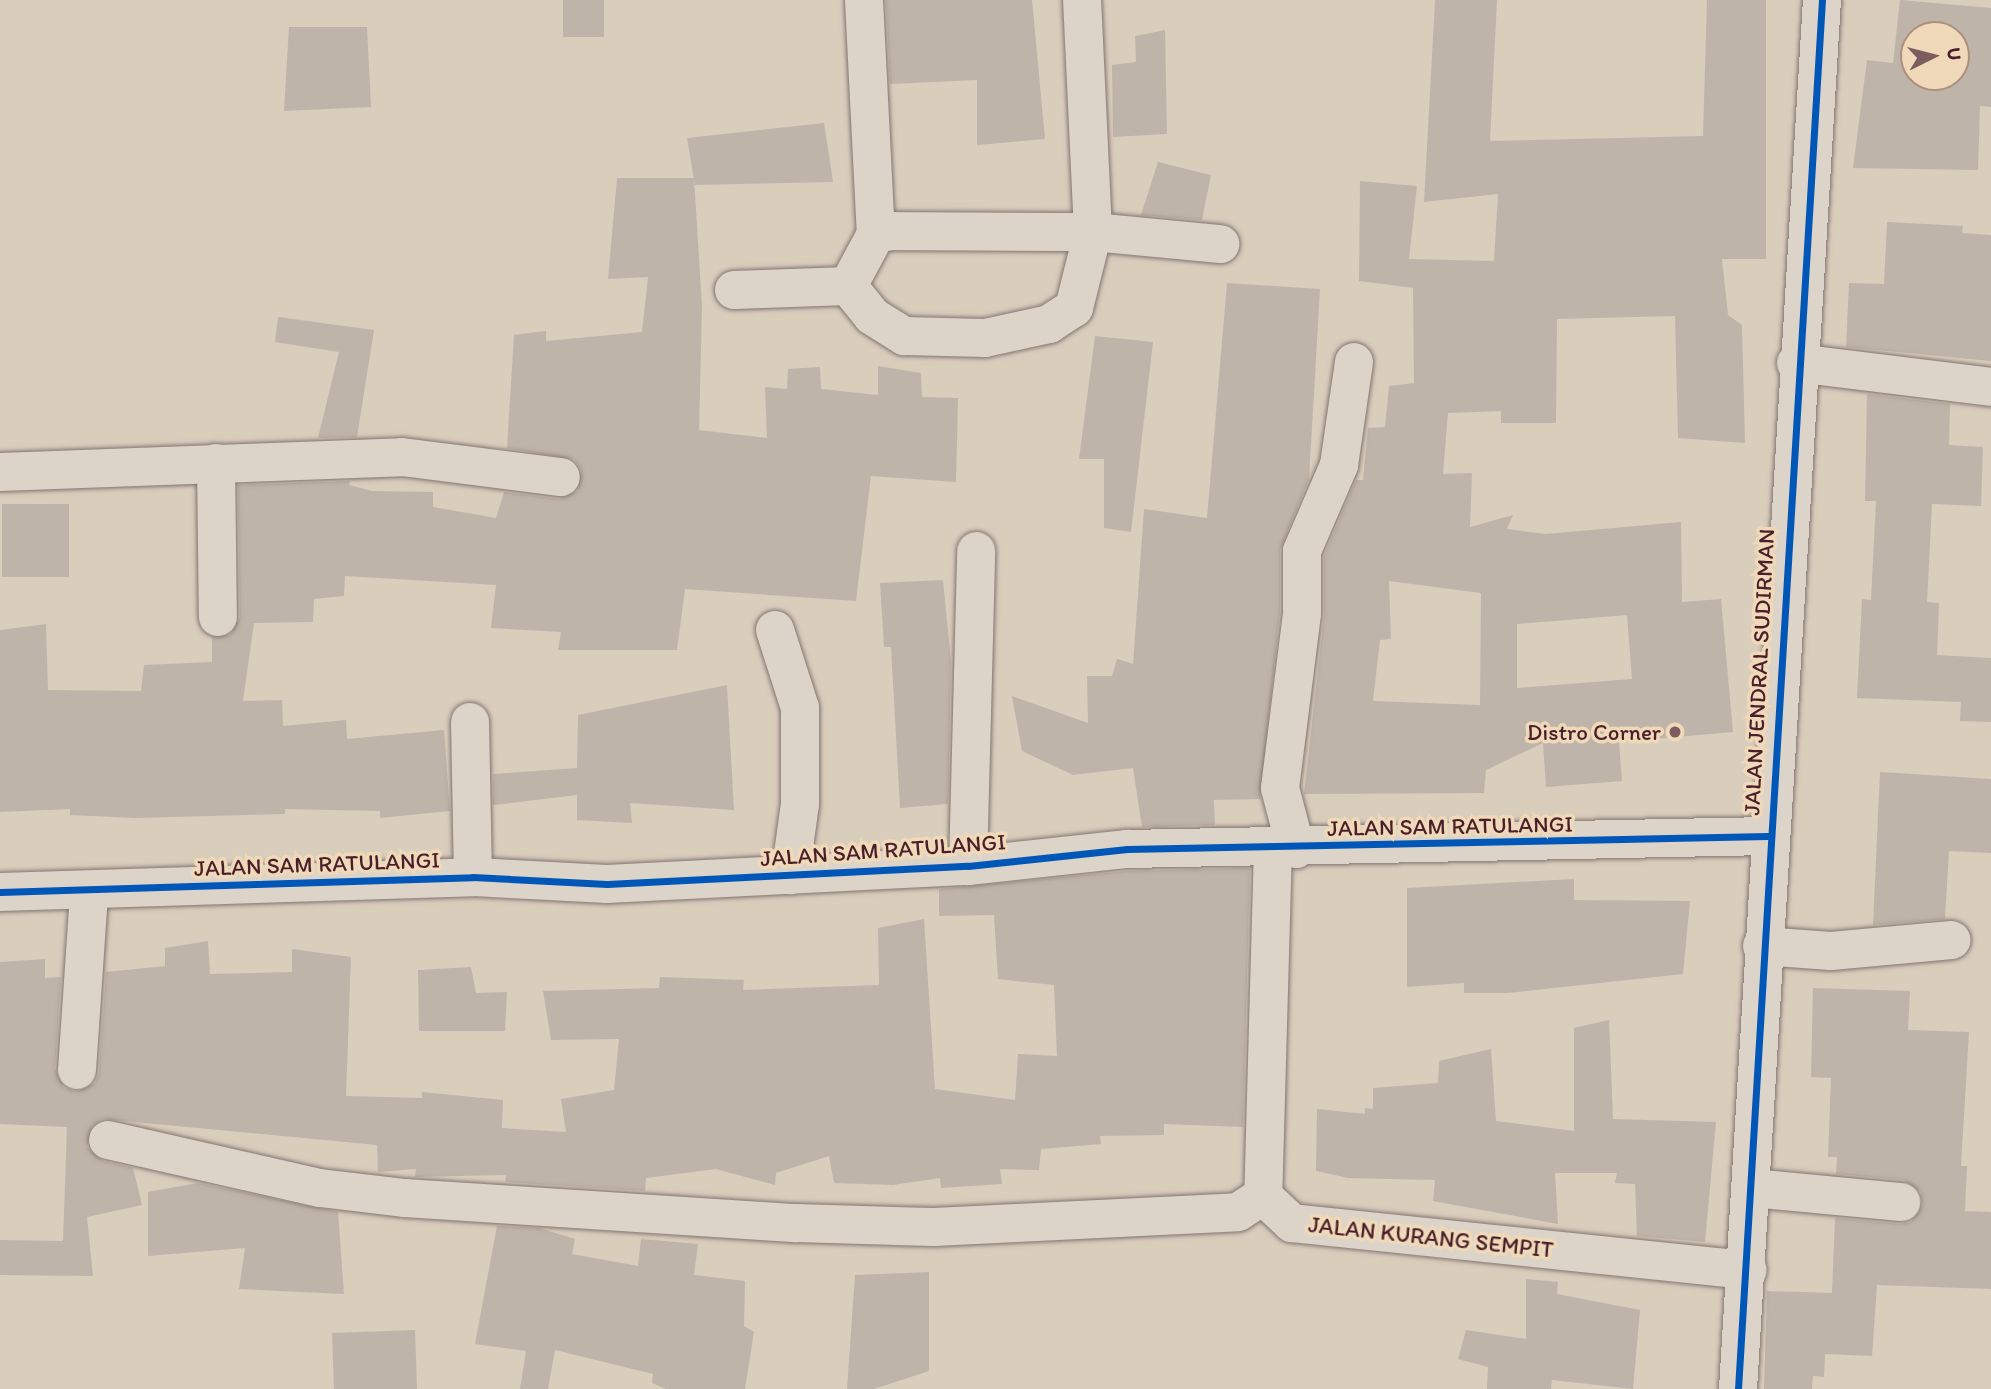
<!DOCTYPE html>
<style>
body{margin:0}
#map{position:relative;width:1991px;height:1389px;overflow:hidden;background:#d9cdbc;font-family:Itim,sans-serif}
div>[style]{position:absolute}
.building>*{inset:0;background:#bfb4a9;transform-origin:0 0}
.roads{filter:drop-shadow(0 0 2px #837570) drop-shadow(0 0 2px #837570)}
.minor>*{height:38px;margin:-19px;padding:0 19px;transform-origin:19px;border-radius:19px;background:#dcd4c8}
.tertiary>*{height:38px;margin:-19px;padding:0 19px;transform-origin:19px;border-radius:19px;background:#dcd4c8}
.cycleway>*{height:7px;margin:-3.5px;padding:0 3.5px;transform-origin:3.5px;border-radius:3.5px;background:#0057b8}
.dots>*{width:19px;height:19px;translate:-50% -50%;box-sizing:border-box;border:4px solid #efd9b8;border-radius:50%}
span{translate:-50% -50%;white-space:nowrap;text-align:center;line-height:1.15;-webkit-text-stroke:7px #efd9b8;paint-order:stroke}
.street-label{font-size:23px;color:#4a1f2b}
.poi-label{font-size:23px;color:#4a1f2b}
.right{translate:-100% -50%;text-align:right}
.north{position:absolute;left:1900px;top:21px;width:70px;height:70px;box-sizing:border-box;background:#efd9b8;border:2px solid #ad8f80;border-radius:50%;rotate:84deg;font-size:19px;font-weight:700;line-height:28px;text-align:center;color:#4a1f2b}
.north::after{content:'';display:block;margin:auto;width:24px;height:32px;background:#7c5c5e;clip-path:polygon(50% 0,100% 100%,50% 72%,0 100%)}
</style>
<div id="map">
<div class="building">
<i style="left:563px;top:0;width:41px;height:37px"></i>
<i style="clip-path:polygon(886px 0,1032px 0,1045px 139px,977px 145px,977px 80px,890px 84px)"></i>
<i style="clip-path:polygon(evenodd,1435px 0,1497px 0,1490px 141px,1703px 136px,1707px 0,1766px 0,1766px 259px,1722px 259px,1728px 315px,1742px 325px,1745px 443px,1678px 438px,1675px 316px,1557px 319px,1556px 423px,1501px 423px,1501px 411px,1448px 413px,1443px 474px,1472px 473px,1470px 527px,1513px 515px,1507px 529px,1546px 534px,1681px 522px,1682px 602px,1721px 599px,1733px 732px,1619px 742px,1622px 781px,1546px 787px,1543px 743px,1486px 770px,1484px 793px,1304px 794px,1324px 616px,1324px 556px,1356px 480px,1363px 480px,1368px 428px,1385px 427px,1389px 386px,1414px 383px,1413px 288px,1359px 281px,1360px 181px,1417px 186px,1409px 259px,1494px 261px,1498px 194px,1424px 202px,1435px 0,1389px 581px,1481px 593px,1480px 705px,1373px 701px,1380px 640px,1391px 639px,1389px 581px,1435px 0,1627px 615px,1632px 679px,1517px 688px,1517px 624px,1627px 615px)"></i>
<i style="clip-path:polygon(evenodd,1900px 0,1991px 8px,1991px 107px,1980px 106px,1978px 170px,1853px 168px,1867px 60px,1893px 63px,1900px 0,1914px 35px,1956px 35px,1956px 77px,1914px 77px,1914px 35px)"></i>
<i style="clip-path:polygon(289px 27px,367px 27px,371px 107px,284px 111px)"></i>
<i style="clip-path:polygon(1165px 30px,1167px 134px,1113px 137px,1112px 65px,1136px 62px,1135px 36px)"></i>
<i style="clip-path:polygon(824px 123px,833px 182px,695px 185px,687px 138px)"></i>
<i style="clip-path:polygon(1158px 162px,1211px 175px,1202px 220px,1141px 215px)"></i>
<i style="clip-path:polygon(617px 178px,694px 178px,702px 306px,699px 430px,767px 438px,765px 387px,787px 389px,788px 369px,820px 367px,821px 389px,878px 395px,878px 366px,921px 373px,922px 397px,958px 398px,956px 482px,871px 476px,856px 601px,685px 589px,677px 650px,558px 650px,561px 632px,491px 628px,496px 585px,345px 576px,344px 596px,314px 599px,313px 622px,254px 623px,243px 701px,282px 700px,283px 726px,346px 720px,347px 739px,444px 730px,450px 811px,380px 818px,380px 811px,285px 809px,285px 814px,135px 818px,70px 815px,70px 809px,0 812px,0 630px,46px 624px,48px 690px,141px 691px,144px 665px,212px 662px,212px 637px,230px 635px,240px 617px,238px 485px,350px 481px,349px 485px,372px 491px,433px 492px,433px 507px,496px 518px,504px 492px,559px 499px,578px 491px,581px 469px,574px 459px,507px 448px,514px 335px,546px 331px,546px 341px,642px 332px,648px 277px,608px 279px)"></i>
<i style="clip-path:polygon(1887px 222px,1963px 226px,1962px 233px,1991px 235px,1991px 361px,1846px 347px,1849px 283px,1884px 284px)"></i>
<i style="clip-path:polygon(1227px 283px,1320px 289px,1309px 479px,1280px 550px,1280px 612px,1260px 799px,1214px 800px,1215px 825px,1142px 827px,1133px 768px,1073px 775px,1022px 751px,1012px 696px,1088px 723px,1087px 676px,1112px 676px,1117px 659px,1133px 664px,1144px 509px,1207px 518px)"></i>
<i style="clip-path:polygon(278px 317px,374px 330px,357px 437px,318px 438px,339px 352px,275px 342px)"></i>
<i style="clip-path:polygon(1095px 336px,1153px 342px,1131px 532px,1104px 528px,1104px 459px,1079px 459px)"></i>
<i style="clip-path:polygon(1867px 394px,1950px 404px,1949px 445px,1983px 447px,1981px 506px,1932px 504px,1927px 602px,1939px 603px,1937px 655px,1991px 658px,1991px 722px,1960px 721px,1961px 702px,1857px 698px,1862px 599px,1871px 600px,1876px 501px,1865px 501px)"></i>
<i style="left:2px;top:504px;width:67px;height:73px"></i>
<i style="clip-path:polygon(943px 580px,951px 661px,948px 804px,900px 808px,891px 647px,884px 647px,880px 583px)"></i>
<i style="clip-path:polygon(727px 685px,734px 810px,630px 803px,632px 823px,577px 820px,577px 795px,493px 805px,493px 774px,577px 768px,578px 715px)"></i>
<i style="clip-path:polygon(1880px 772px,1991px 779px,1991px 853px,1949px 851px,1945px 919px,1873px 925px)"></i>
<i style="clip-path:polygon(1250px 868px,1243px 1127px,1164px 1124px,1164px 1135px,1100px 1136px,1101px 1144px,1041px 1149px,1039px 1170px,1000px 1169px,1002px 1184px,941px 1188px,940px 1178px,893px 1185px,834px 1183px,829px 1156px,776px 1173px,775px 1185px,716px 1169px,646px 1178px,645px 1191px,505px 1182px,506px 1175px,415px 1177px,416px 1169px,378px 1172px,377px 1145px,102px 1119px,92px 1126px,87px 1147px,103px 1161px,133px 1168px,142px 1205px,87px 1217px,93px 1276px,0 1275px,0 1240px,63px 1241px,67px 1127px,0 1124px,0 962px,45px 959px,45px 978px,61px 977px,55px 1069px,64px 1088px,76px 1092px,95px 1083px,99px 1072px,106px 972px,165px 966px,165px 948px,208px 941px,210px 974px,292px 972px,292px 949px,351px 957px,346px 1096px,422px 1098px,422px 1092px,503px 1100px,502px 1128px,566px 1132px,561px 1099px,614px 1090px,619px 1039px,551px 1040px,543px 991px,659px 988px,660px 977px,744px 980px,743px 990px,879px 985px,878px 928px,924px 919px,935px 1089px,1015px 1100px,1018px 1054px,1057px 1056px,1054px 985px,998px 979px,994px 915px,939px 916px,939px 889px,1128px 871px)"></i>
<i style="clip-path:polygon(1574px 879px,1574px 900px,1690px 901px,1683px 974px,1508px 993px,1464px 993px,1464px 983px,1407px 987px,1407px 888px)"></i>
<i style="clip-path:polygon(471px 967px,476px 993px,507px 992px,505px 1031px,419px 1031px,418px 970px)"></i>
<i style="clip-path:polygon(1813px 988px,1910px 991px,1908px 1030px,1969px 1032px,1961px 1166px,1967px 1166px,1965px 1211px,1991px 1212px,1991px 1289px,1877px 1285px,1872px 1356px,1825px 1354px,1824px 1377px,1813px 1376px,1812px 1389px,1764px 1389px,1767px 1291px,1832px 1293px,1835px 1218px,1900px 1224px,1911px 1222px,1923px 1205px,1921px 1192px,1904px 1180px,1836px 1174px,1837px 1157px,1828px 1157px,1831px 1078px,1811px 1077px)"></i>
<i style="clip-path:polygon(1609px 1020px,1613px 1119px,1716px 1122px,1705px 1242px,1637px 1236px,1635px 1184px,1615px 1183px,1617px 1173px,1555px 1173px,1558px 1224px,1433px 1201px,1435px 1180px,1348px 1178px,1316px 1171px,1317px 1109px,1365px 1114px,1365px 1108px,1373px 1109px,1373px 1088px,1438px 1083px,1439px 1061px,1491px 1049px,1496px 1121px,1574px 1131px,1574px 1028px)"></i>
<i style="clip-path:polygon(198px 1183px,338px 1212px,344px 1294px,239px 1289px,245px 1248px,148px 1256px,148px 1192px)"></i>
<i style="clip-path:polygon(497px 1226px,539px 1228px,575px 1239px,572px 1254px,638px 1266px,641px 1239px,698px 1244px,694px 1275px,745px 1281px,744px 1326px,754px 1332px,745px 1389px,666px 1389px,652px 1383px,653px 1374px,555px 1350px,548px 1389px,520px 1389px,526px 1351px,475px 1344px)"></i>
<i style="clip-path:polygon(929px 1272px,929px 1371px,874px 1389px,847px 1389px,855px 1275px)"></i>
<i style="clip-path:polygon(1526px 1279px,1558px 1282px,1557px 1294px,1640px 1310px,1633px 1389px,1552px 1380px,1551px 1389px,1487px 1389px,1488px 1367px,1458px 1359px,1466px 1330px,1526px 1339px)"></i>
<i style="left:415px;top:1330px;width:59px;height:83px;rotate:88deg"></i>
</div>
<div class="roads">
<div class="minor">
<i style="left:864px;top:0;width:234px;rotate:87.1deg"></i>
<i style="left:848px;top:286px;width:38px;rotate:51deg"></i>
<i style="left:872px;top:316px;width:38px;rotate:32deg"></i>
<i style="left:904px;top:336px;width:81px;rotate:1.4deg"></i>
<i style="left:985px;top:338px;width:66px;rotate:-12.3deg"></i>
<i style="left:1049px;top:324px;width:30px;rotate:-33deg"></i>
<i style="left:1074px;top:308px;width:78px;rotate:-76deg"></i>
<i style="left:1093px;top:232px;width:128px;rotate:5.4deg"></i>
<i style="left:734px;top:290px;width:114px;rotate:-2deg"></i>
<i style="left:848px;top:286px;width:59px;rotate:-61.7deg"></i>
<i style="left:876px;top:234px;width:16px;rotate:-11deg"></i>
<i style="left:892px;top:231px;width:201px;rotate:0.3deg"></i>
<i style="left:1093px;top:232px;width:232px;rotate:-92.7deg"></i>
<i style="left:1796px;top:363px;width:196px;rotate:7deg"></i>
<i style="left:216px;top:463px;width:154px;rotate:89.3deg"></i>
<i style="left:0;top:472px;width:402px;rotate:-2.1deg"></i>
<i style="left:402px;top:457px;width:160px;rotate:7.2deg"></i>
<i style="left:775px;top:630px;width:82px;rotate:72.2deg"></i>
<i style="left:800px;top:708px;width:96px;rotate:90deg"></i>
<i style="left:800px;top:804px;width:72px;rotate:98deg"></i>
<i style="left:470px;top:722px;width:155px;rotate:88.9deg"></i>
<i style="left:1273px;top:846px;width:350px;rotate:91.6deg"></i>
<i style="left:1263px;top:1196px;width:40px;rotate:43deg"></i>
<i style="left:1292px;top:1223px;width:458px;rotate:5.9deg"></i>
<i style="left:1296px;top:849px;width:63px;rotate:-104.7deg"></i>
<i style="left:1280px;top:788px;width:176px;rotate:-82.8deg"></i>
<i style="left:1302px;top:613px;width:62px;rotate:-90deg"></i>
<i style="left:1302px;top:551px;width:94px;rotate:-66.7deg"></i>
<i style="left:1339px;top:465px;width:104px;rotate:-81.7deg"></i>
<i style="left:968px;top:866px;width:315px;rotate:-88.5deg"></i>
<i style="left:0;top:892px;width:473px;rotate:-1.8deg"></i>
<i style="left:473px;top:877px;width:134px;rotate:3deg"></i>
<i style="left:607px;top:884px;width:361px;rotate:-2.9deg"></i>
<i style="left:968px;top:866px;width:160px;rotate:-6.1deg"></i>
<i style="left:1127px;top:849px;width:641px;rotate:-1.16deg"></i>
<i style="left:1762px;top:946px;width:69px;rotate:4.1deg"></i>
<i style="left:1831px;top:951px;width:121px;rotate:-5.2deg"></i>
<i style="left:77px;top:1070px;width:178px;rotate:-86.1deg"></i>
<i style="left:108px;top:1140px;width:217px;rotate:12.8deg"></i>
<i style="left:320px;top:1188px;width:86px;rotate:6.7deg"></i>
<i style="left:405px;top:1198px;width:392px;rotate:3.7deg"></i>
<i style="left:796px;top:1223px;width:138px;rotate:1.7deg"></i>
<i style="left:934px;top:1227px;width:304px;rotate:-2.8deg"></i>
<i style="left:1238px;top:1212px;width:30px;rotate:-33deg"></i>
<i style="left:1752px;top:1188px;width:150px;rotate:5.4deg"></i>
</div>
<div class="tertiary">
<i style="left:1738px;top:1389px;width:1392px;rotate:-86.54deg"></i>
</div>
</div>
<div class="cycleway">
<i style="left:0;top:892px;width:473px;rotate:-1.8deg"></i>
<i style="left:473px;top:877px;width:134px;rotate:3deg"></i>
<i style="left:607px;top:884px;width:361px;rotate:-2.9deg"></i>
<i style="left:968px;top:866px;width:160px;rotate:-6.1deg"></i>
<i style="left:1127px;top:849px;width:641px;rotate:-1.16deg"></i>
<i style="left:1738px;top:1389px;width:1392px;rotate:-86.54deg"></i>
</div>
<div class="dots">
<i style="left:1675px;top:732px;background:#7c5c5e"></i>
</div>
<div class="street-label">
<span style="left:1759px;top:672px;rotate:-87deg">JALAN JENDRAL SUDIRMAN</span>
<span style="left:1450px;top:826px;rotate:-1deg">JALAN SAM RATULANGI</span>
<span style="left:883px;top:850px;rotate:-4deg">JALAN SAM RATULANGI</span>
<span style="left:317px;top:864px;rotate:-2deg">JALAN SAM RATULANGI</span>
<span style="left:1431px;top:1237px;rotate:6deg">JALAN KURANG SEMPIT</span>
</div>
<div class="poi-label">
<span class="right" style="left:1661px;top:732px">Distro Corner</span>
</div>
<div class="north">U</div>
</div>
